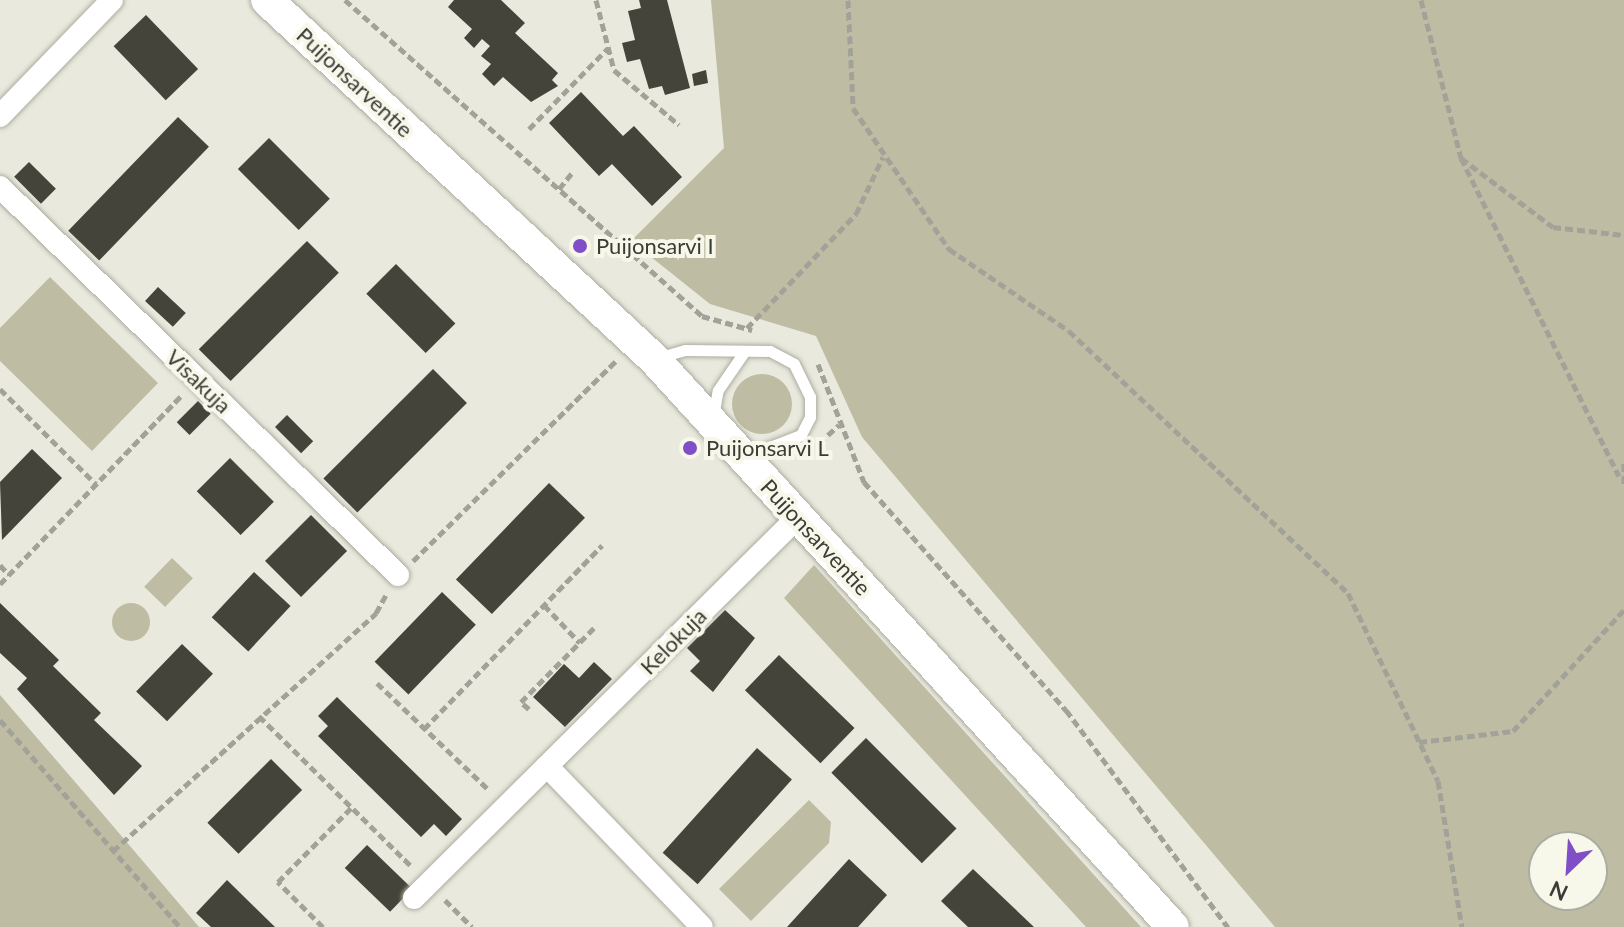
<!DOCTYPE html>
<style>
body{margin:0}
#map{position:relative;width:1624px;height:927px;overflow:hidden;background:#e9e9dd;font-family:Lato,sans-serif}
div>[style]{position:absolute}
.green>*{inset:0;background:#bebda3;transform-origin:0 0}
.round{border-radius:50%}
.building>*{inset:0;background:#44443a;transform-origin:0 0}
.path>*{height:5px;margin-top:-2.5px;transform-origin:0;background:repeating-linear-gradient(90deg,#a2a299 0 8px,transparent 0 12px)}
.roads{filter:drop-shadow(0 0 2px #acaca1) drop-shadow(0 0 2px #acaca1)}
.service>*{height:11px;margin:-5.5px;padding:0 5.5px;transform-origin:5.5px;border-radius:5.5px;background:#fff}
.minor>*{height:22px;margin:-11px;padding:0 11px;transform-origin:11px;border-radius:11px;background:#fff}
.secondary>*{height:32px;margin:-16px;padding:0 16px;transform-origin:16px;border-radius:16px;background:#fff}
.dots>*{width:22px;height:22px;translate:-50% -50%;box-sizing:border-box;border:4px solid #f7f7ea;border-radius:50%}
span{translate:-50% -50%;white-space:nowrap;text-align:center;line-height:1.15;-webkit-text-stroke:8px #f7f7ea;paint-order:stroke}
.street-label{font-size:22px;color:#3c3c37}
.poi-label{font-size:22px;color:#3c3c37}
.left{translate:0 -50%;text-align:left}
.north{position:absolute;left:1528px;top:831px;width:80px;height:80px;box-sizing:border-box;background:#f7f7ea;border:2px solid #acaca2;border-radius:50%;rotate:205deg;font-size:22px;font-weight:700;line-height:32px;text-align:center;color:#3c3c37}
.north::after{content:'';display:block;margin:auto;width:28px;height:36px;background:#804fc8;clip-path:polygon(50% 0,100% 100%,50% 72%,0 100%)}
</style>
<div id="map">
<div class="green">
<i style="clip-path:polygon(evenodd,711px 0,1624px 0,1624px 927px,1275px 927px,862px 437px,816px 336px,710px 304px,631px 241px,724px 148px,711px 0,1544px 847px,1592px 847px,1592px 895px,1544px 895px,1544px 847px)"></i>
<i style="clip-path:polygon(50px 277px,158px 383px,92px 451px,0 361px,0 328px)"></i>
<i class="round" style="left:732px;top:374px;width:60px;height:60px"></i>
<i style="left:172px;top:558px;width:29px;height:40px;rotate:44deg"></i>
<i style="clip-path:polygon(814px 565px,1141px 927px,1086px 927px,784px 598px)"></i>
<i class="round" style="left:112px;top:603px;width:38px;height:38px"></i>
<i style="clip-path:polygon(0 695px,101px 812px,199px 927px,0 927px)"></i>
<i style="clip-path:polygon(809px 800px,831px 822px,829px 843px,751px 921px,719px 889px)"></i>
</div>
<div class="building">
<i style="clip-path:polygon(454px 0,501px 0,525px 23px,515px 33px,558px 73px,552px 80px,558px 86px,531px 102px,503px 77px,494px 86px,482px 74px,491px 64px,481px 56px,490px 46px,482px 39px,474px 48px,464px 38px,472px 29px,448px 7px)"></i>
<i style="clip-path:polygon(639px 0,667px 0,690px 88px,665px 95px,662px 86px,649px 89px,640px 59px,627px 62px,622px 43px,635px 40px,628px 11px,641px 8px)"></i>
<i style="left:146px;top:15px;width:75px;height:45px;rotate:46deg"></i>
<i style="clip-path:polygon(706px 70px,708px 83px,694px 86px,692px 74px)"></i>
<i style="clip-path:polygon(581px 92px,623px 136px,634px 126px,682px 177px,652px 206px,612px 164px,599px 176px,549px 123px)"></i>
<i style="left:178px;top:117px;width:43px;height:158px;rotate:44deg"></i>
<i style="left:269px;top:138px;width:86px;height:44px;rotate:45deg"></i>
<i style="left:29px;top:162px;width:38px;height:21px;rotate:45deg"></i>
<i style="left:307px;top:241px;width:45px;height:153px;rotate:45deg"></i>
<i style="left:396px;top:264px;width:84px;height:42px;rotate:45deg"></i>
<i style="left:158px;top:287px;width:38px;height:19px;rotate:43deg"></i>
<i style="left:433px;top:369px;width:48px;height:155px;rotate:45deg"></i>
<i style="left:198px;top:401px;width:18px;height:30px;rotate:45deg"></i>
<i style="left:287px;top:415px;width:37px;height:17px;rotate:45deg"></i>
<i style="clip-path:polygon(32px 449px,62px 478px,2px 540px,0 482px)"></i>
<i style="left:230px;top:458px;width:62px;height:47px;rotate:45deg"></i>
<i style="left:549px;top:483px;width:50px;height:134px;rotate:44deg"></i>
<i style="left:311px;top:515px;width:51px;height:65px;rotate:45deg"></i>
<i style="left:254px;top:572px;width:50px;height:62px;rotate:43deg"></i>
<i style="left:442px;top:592px;width:47px;height:97px;rotate:44deg"></i>
<i style="clip-path:polygon(0 603px,59px 660px,53px 666px,101px 713px,94px 720px,142px 766px,114px 795px,17px 689px,27px 678px,0 653px)"></i>
<i style="clip-path:polygon(725px 610px,755px 638px,713px 692px,690px 671px,700px 661px,687px 648px)"></i>
<i style="left:182px;top:644px;width:43px;height:66px;rotate:44deg"></i>
<i style="left:779px;top:655px;width:105px;height:49px;rotate:44deg"></i>
<i style="clip-path:polygon(594px 662px,612px 679px,565px 727px,533px 697px,564px 664px,579px 678px)"></i>
<i style="clip-path:polygon(337px 697px,462px 819px,446px 836px,434px 824px,421px 837px,318px 736px,328px 726px,318px 716px)"></i>
<i style="left:866px;top:738px;width:128px;height:49px;rotate:45deg"></i>
<i style="left:757px;top:748px;width:47px;height:141px;rotate:42deg"></i>
<i style="left:271px;top:759px;width:44px;height:90px;rotate:45deg"></i>
<i style="left:367px;top:845px;width:63px;height:32px;rotate:44deg"></i>
<i style="clip-path:polygon(849px 859px,887px 895px,858px 927px,787px 927px)"></i>
<i style="clip-path:polygon(973px 869px,1034px 927px,968px 927px,941px 901px)"></i>
<i style="clip-path:polygon(227px 880px,275px 927px,211px 927px,196px 913px)"></i>
</div>
<div class="path">
<i style="left:345px;top:0;width:477px;rotate:41.5deg"></i>
<i style="left:702px;top:316px;width:52px;rotate:15.6deg"></i>
<i style="left:596px;top:0;width:72px;rotate:75.6deg"></i>
<i style="left:614px;top:70px;width:85px;rotate:40.2deg"></i>
<i style="left:848px;top:0;width:108px;rotate:87.3deg"></i>
<i style="left:853px;top:108px;width:171px;rotate:55.8deg"></i>
<i style="left:949px;top:249px;width:145px;rotate:34.3deg"></i>
<i style="left:1069px;top:331px;width:383px;rotate:43.2deg"></i>
<i style="left:1348px;top:593px;width:208px;rotate:64.4deg"></i>
<i style="left:1438px;top:781px;width:148px;rotate:80.7deg"></i>
<i style="left:1421px;top:0;width:163px;rotate:75.8deg"></i>
<i style="left:1461px;top:158px;width:115px;rotate:36.9deg"></i>
<i style="left:1553px;top:227px;width:71px;rotate:6.4deg"></i>
<i style="left:529px;top:129px;width:113px;rotate:-45.7deg"></i>
<i style="left:1461px;top:158px;width:355px;rotate:63.6deg"></i>
<i style="left:559px;top:189px;width:22px;rotate:-51deg"></i>
<i style="left:747px;top:328px;width:158px;rotate:-46.3deg"></i>
<i style="left:856px;top:214px;width:63px;rotate:-64.7deg"></i>
<i style="left:818px;top:364px;width:127px;rotate:68.7deg"></i>
<i style="left:864px;top:482px;width:305px;rotate:48.5deg"></i>
<i style="left:1066px;top:710px;width:271px;rotate:53.3deg"></i>
<i style="left:0;top:389px;width:135px;rotate:44.7deg"></i>
<i style="left:819px;top:443px;width:27px;rotate:-42deg"></i>
<i style="left:1624px;top:463px;width:22px;rotate:90deg"></i>
<i style="left:413px;top:561px;width:286px;rotate:-44.6deg"></i>
<i style="left:0;top:565px;width:13px;rotate:48deg"></i>
<i style="left:0;top:584px;width:262px;rotate:-46.1deg"></i>
<i style="left:544px;top:605px;width:52px;rotate:46.5deg"></i>
<i style="left:377px;top:683px;width:155px;rotate:43.7deg"></i>
<i style="left:529px;top:709px;width:11px;rotate:-139deg"></i>
<i style="left:521px;top:702px;width:108px;rotate:-45.4deg"></i>
<i style="left:259px;top:716px;width:215px;rotate:44.6deg"></i>
<i style="left:0;top:720px;width:274px;rotate:49deg"></i>
<i style="left:424px;top:729px;width:256px;rotate:-45.9deg"></i>
<i style="left:1419px;top:742px;width:95px;rotate:-6.7deg"></i>
<i style="left:1513px;top:731px;width:164px;rotate:-47.5deg"></i>
<i style="left:113px;top:851px;width:355px;rotate:-42.1deg"></i>
<i style="left:376px;top:613px;width:23px;rotate:-61deg"></i>
<i style="left:445px;top:900px;width:38px;rotate:45deg"></i>
<i style="left:323px;top:927px;width:64px;rotate:-135deg"></i>
<i style="left:278px;top:882px;width:104px;rotate:-45.4deg"></i>
</div>
<div class="roads">
<div class="service">
<i style="left:657px;top:358px;width:29px;rotate:-16deg"></i>
<i style="left:685px;top:350px;width:85px;rotate:0.7deg"></i>
<i style="left:770px;top:351px;width:27px;rotate:28deg"></i>
<i style="left:794px;top:364px;width:37px;rotate:64deg"></i>
<i style="left:810px;top:397px;width:20px;rotate:90deg"></i>
<i style="left:810px;top:417px;width:20px;rotate:117deg"></i>
<i style="left:801px;top:435px;width:56px;rotate:159deg"></i>
<i style="left:713px;top:417px;width:27px;rotate:-80deg"></i>
<i style="left:718px;top:390px;width:46px;rotate:-55.6deg"></i>
</div>
<div class="minor">
<i style="left:0;top:116px;width:161px;rotate:-46deg"></i>
<i style="left:0;top:187px;width:556px;rotate:44.27deg"></i>
<i style="left:547px;top:766px;width:223px;rotate:46.1deg"></i>
<i style="left:414px;top:898px;width:541px;rotate:-44.78deg"></i>
</div>
<div class="secondary">
<i style="left:267px;top:0;width:528px;rotate:42.85deg"></i>
<i style="left:654px;top:359px;width:769px;rotate:47.58deg"></i>
</div>
</div>
<div class="dots">
<i style="left:580px;top:246px;background:#804fc8"></i>
<i style="left:690px;top:448px;background:#804fc8"></i>
</div>
<div class="street-label">
<span style="left:355px;top:82px;rotate:43deg">Puijonsarventie</span>
<span style="left:199px;top:381px;rotate:44deg">Visakuja</span>
<span style="left:816px;top:537px;rotate:47deg">Puijonsarventie</span>
<span style="left:673px;top:641px;rotate:-45deg">Kelokuja</span>
</div>
<div class="poi-label">
<span class="left" style="left:596px;top:246px">Puijonsarvi I</span>
<span class="left" style="left:706px;top:448px">Puijonsarvi L</span>
</div>
<div class="north">N</div>
</div>
